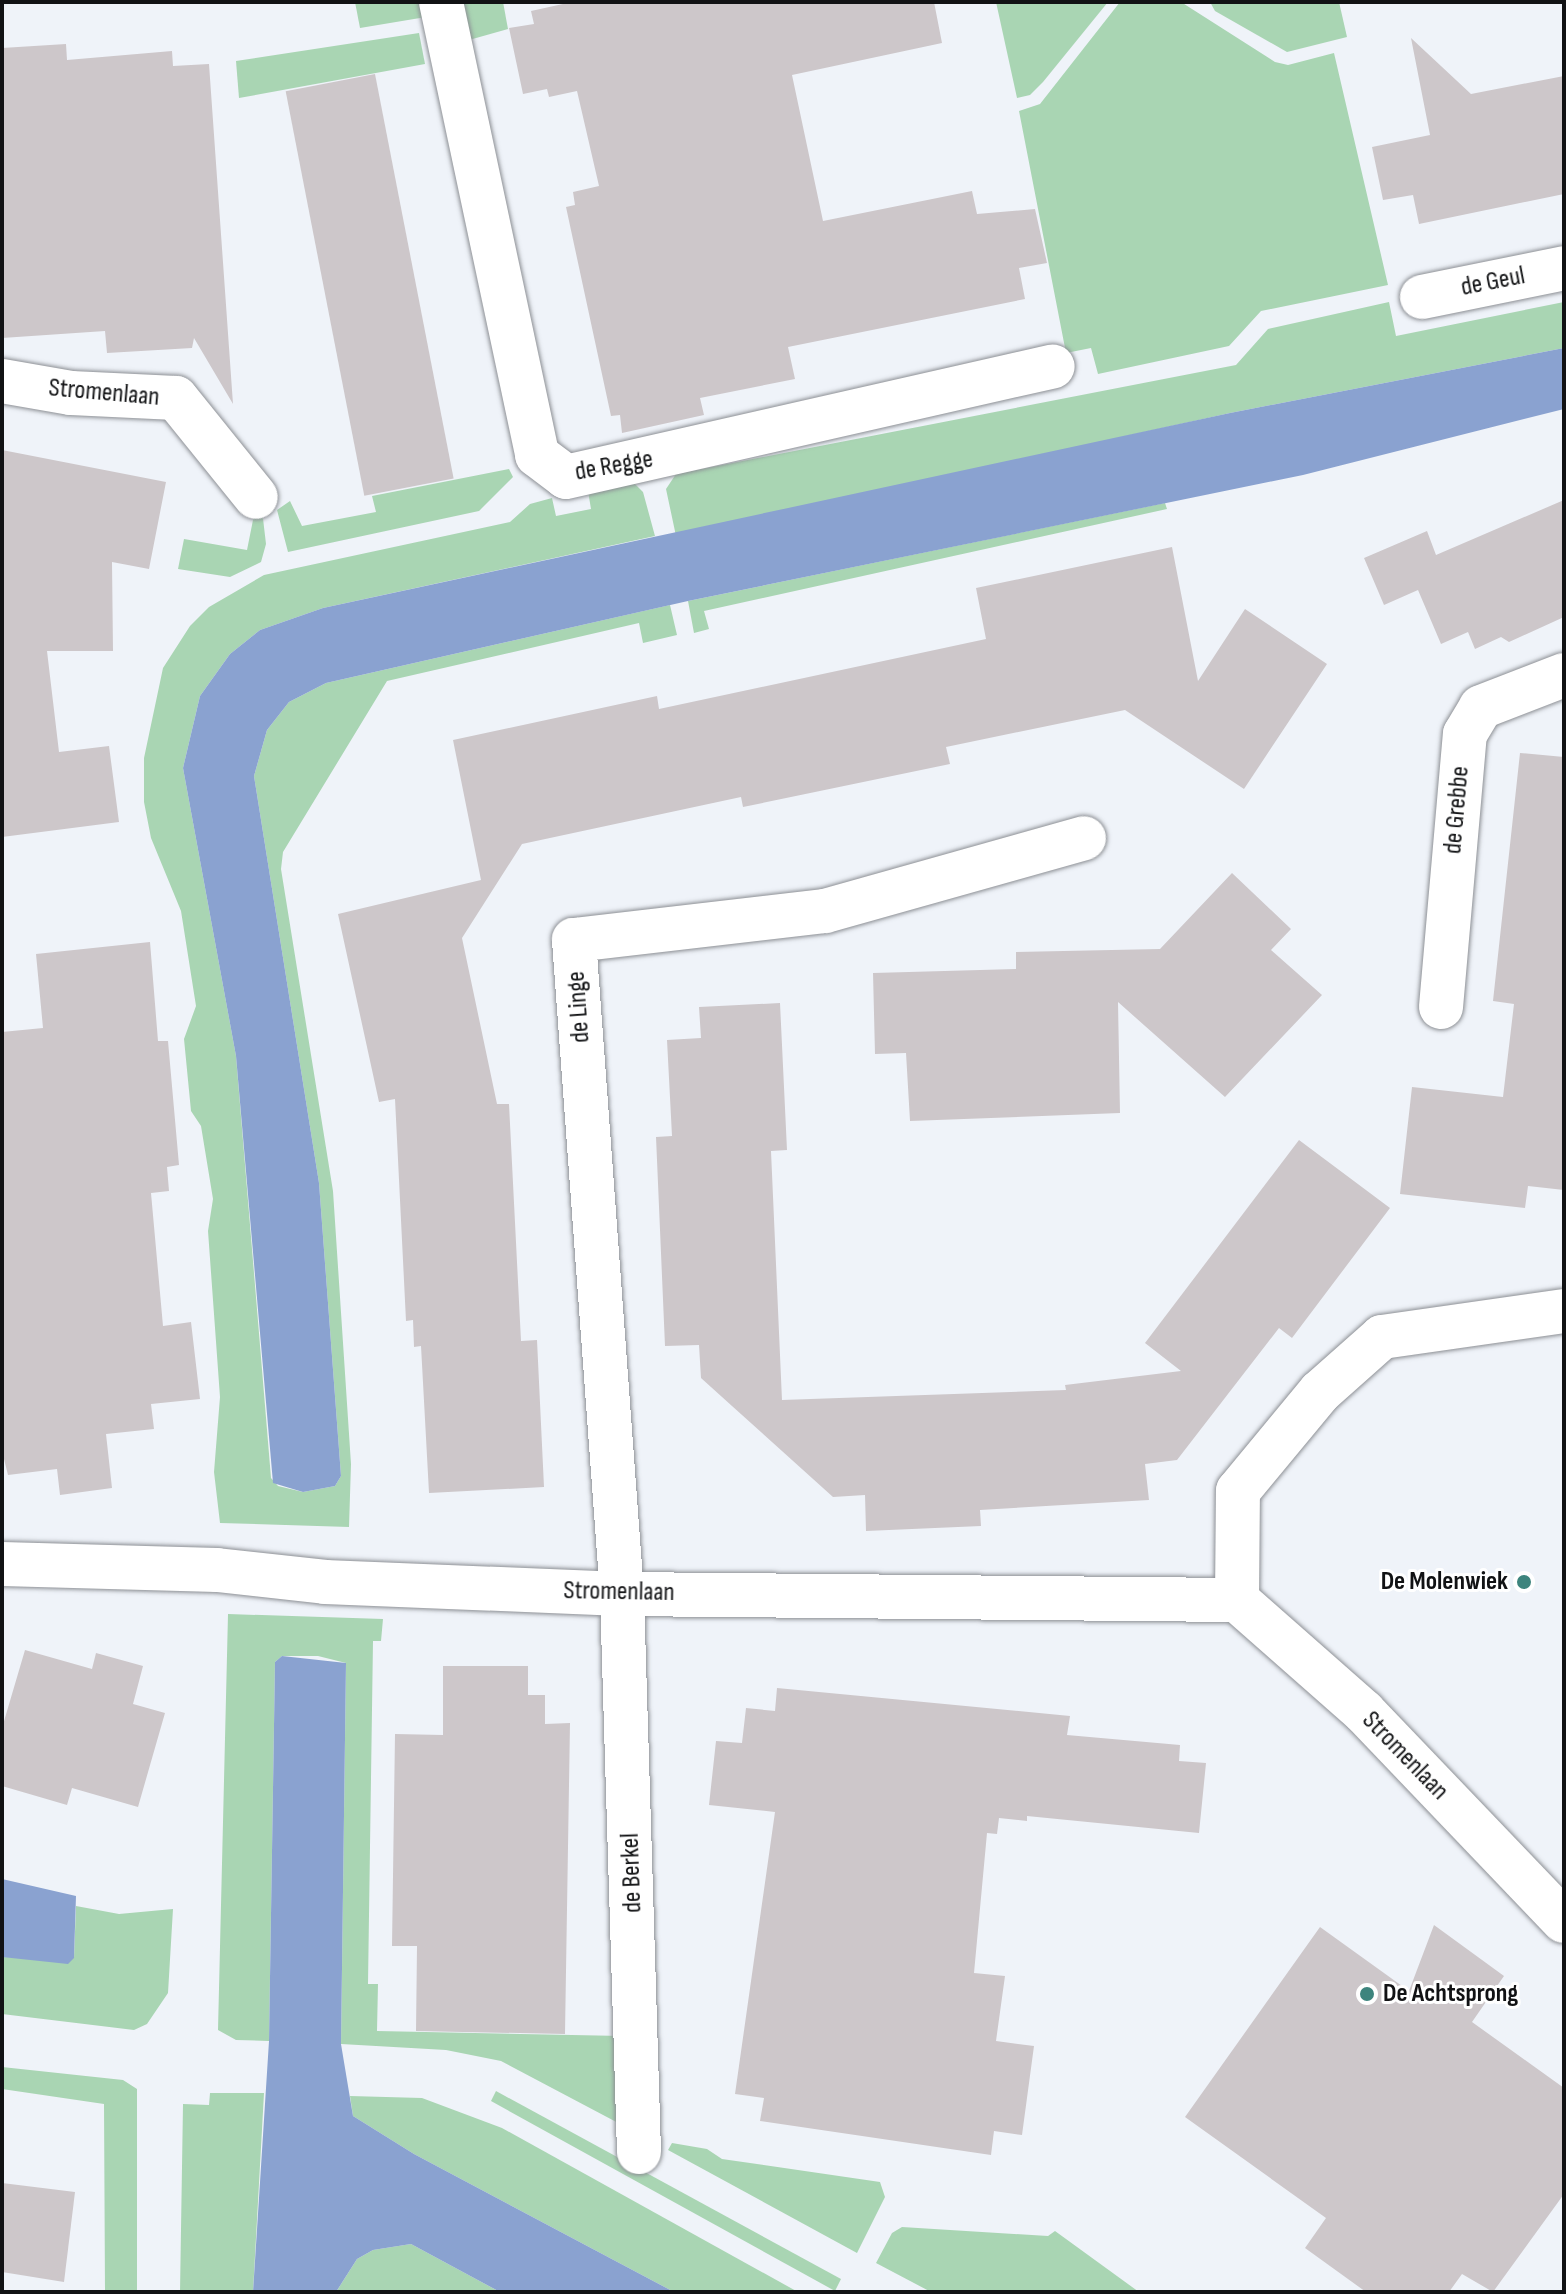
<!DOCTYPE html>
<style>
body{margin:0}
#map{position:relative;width:1566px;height:2294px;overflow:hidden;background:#eff3f9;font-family:"Sofia Sans Condensed",sans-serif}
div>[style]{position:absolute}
.green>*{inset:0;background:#a9d5b3}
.water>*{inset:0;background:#8aa2d0}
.building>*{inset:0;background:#cdc7ca;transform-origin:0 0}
.roads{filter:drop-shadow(0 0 2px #8d9095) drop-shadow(0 0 2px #8d9095)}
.street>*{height:44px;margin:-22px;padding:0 22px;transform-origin:22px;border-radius:22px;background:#fff}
.dots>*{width:22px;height:22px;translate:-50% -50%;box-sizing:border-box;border:4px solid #fff;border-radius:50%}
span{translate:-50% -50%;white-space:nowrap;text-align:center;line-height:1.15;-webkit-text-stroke:6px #fff;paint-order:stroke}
.street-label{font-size:26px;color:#111214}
.poi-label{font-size:26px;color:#111214;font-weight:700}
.right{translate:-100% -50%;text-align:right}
.left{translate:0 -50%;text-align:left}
.frame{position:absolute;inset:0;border:4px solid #111214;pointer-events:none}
</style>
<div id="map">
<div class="green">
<i style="clip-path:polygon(355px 2px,425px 2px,426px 17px,360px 28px)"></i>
<i style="clip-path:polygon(463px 2px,503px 2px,508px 29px,469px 40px)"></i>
<i style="clip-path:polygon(996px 2px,1108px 2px,1043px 82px,1030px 95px,1017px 98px)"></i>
<i style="clip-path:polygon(1120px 2px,1181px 2px,1275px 62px,1288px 65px,1334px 53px,1388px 285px,1261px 311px,1229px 346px,1098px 374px,1091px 348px,1066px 353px,1019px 111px,1040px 104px)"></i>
<i style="clip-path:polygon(1210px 2px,1339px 2px,1347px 37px,1287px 52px,1215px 11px)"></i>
<i style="clip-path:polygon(419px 33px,425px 64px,239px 98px,236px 61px)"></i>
<i style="clip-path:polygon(1389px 302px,1396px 336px,1564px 302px,1564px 348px,1230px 413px,676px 536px,666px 489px,676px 474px,1236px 365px,1268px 329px)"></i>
<i style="clip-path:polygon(509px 469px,513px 477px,479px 511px,288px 552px,277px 510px,290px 501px,302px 526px,376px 512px,372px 496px)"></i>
<i style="clip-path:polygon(633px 482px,643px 492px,655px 536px,323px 608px,260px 630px,230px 654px,200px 696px,183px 768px,236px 1056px,271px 1478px,278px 1486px,303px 1492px,335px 1486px,341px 1476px,319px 1183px,254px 776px,267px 730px,289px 702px,326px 683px,670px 605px,677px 635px,643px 643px,639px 623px,387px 681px,283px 852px,281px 869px,333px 1191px,351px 1464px,349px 1527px,220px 1523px,214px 1472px,220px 1397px,208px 1231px,213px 1199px,201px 1126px,191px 1111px,184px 1039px,196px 1006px,181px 911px,151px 838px,144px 802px,144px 758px,163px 668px,190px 626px,209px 607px,264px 575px,510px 522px,530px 504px,552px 498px,556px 516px,591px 509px,588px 491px)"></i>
<i style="clip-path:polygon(1165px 503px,1167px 509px,704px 611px,709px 629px,694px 633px,688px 601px)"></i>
<i style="clip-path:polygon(255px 510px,262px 510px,266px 544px,261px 562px,230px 577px,178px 569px,184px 539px,247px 550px)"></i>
<i style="clip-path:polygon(228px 1614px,383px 1619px,381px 1641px,373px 1641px,368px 1984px,378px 1984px,377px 2031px,623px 2036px,622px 2125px,501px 2061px,446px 2050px,341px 2044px,346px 1663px,318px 1656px,282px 1656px,275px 1662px,269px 2041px,236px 2040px,218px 2030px)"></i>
<i style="clip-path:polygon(76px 1906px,119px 1914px,173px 1909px,168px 1993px,147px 2024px,134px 2030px,2px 2014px,2px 1957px,74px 1958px)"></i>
<i style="clip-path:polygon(2px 2067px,123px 2080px,137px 2089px,137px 2292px,105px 2292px,104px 2104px,2px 2089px)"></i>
<i style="clip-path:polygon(496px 2091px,841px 2279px,835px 2291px,491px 2101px)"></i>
<i style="clip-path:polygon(210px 2093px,264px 2093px,253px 2292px,180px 2292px,183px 2104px,209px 2105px)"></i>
<i style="clip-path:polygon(350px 2096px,422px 2098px,502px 2128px,798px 2292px,674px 2292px,414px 2154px,353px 2116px)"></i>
<i style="clip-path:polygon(672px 2143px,707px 2149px,722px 2159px,880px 2182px,885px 2197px,857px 2253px,668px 2150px)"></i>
<i style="clip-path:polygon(902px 2227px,1048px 2236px,1055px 2231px,1139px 2292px,931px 2292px,876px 2263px,892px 2233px)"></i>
<i style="clip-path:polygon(411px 2244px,500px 2292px,336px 2292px,357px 2259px,373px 2250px)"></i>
</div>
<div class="water">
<i style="clip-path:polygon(1564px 348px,1564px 409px,1303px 475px,688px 601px,326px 683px,289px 702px,267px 730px,254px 776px,319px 1183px,341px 1476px,335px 1486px,303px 1492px,273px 1483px,236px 1056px,183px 768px,200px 696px,230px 654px,260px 630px,323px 608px,1230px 413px)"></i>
<i style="clip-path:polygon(282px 1656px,346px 1663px,341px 2044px,353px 2116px,414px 2154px,674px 2292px,500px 2292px,411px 2244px,373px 2250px,357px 2259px,336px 2292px,253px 2292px,269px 2041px,275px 1662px)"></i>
<i style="clip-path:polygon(2px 1879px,76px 1896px,74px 1958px,68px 1964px,2px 1957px)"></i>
</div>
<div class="building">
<i style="clip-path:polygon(572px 2px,934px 2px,942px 43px,792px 75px,823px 221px,972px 191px,977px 214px,1035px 209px,1047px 263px,1019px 268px,1025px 299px,788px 347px,795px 379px,700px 398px,704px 415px,622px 433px,620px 415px,611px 416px,566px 207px,575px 205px,573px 192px,599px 186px,577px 91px,549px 97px,547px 89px,523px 94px,509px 28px,534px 24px,531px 11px)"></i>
<i style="clip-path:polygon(1411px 38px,1471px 94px,1564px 76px,1564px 194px,1419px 224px,1413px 195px,1383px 200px,1372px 147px,1430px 135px)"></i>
<i style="clip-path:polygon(66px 44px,67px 60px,172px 51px,173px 66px,209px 64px,233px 404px,194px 338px,192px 348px,107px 353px,105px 331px,2px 338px,2px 48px)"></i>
<i style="left:375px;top:74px;width:412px;height:91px;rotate:79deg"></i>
<i style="clip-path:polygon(2px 450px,166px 482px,149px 569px,112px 562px,113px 651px,47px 651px,59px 752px,109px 746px,119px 822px,2px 837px)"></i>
<i style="clip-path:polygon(1564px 500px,1564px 617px,1509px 642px,1501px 637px,1475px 649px,1468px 632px,1441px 644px,1418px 590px,1384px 605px,1364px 558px,1427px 531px,1436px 555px)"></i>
<i style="clip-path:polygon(1172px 547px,1198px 681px,1245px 609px,1327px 664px,1244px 789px,1125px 710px,946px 747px,950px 764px,743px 807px,741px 797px,522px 844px,462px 938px,497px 1104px,509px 1104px,521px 1341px,537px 1340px,544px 1487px,429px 1493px,421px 1346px,414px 1347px,413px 1320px,406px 1321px,395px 1099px,379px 1102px,338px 914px,481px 880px,453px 740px,657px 696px,659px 709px,986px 639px,976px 588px)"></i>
<i style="clip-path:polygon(1520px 753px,1564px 757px,1564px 1190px,1528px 1186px,1525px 1208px,1400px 1194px,1412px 1087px,1503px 1097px,1514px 1004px,1493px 1001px)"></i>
<i style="clip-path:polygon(1232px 873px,1291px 929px,1271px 950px,1322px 995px,1225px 1097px,1118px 1002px,1120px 1113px,910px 1121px,906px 1053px,875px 1054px,873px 973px,1016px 969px,1016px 952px,1160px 949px)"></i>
<i style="clip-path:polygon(150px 942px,158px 1041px,168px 1041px,179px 1165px,167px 1167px,169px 1191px,151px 1193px,163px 1326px,191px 1322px,200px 1399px,151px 1404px,154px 1429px,106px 1434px,112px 1488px,60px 1495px,57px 1469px,8px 1475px,2px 1451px,2px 1032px,43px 1028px,36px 954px)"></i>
<i style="clip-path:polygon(780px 1003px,787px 1150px,771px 1151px,782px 1400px,1066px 1390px,1065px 1385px,1181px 1371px,1145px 1343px,1299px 1140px,1390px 1208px,1292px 1338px,1279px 1328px,1177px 1460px,1145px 1464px,1149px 1500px,980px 1510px,981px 1526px,866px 1531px,865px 1495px,833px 1497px,732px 1406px,701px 1378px,699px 1345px,665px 1346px,656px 1137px,672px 1136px,667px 1040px,701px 1038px,699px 1007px)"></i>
<i style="clip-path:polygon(25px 1650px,92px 1669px,96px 1653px,143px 1666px,133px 1704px,165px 1713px,138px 1807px,72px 1788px,67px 1805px,2px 1786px,2px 1728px)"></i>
<i style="clip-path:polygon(443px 1666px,528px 1666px,528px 1695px,545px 1695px,545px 1724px,570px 1723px,565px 2034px,416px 2031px,417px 1946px,392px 1946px,395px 1734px,443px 1735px)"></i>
<i style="clip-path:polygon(777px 1688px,1070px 1716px,1067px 1735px,1180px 1745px,1179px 1761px,1206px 1763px,1199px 1833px,1027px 1816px,1027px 1821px,999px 1818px,997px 1834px,987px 1833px,974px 1973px,1005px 1976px,996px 2041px,1034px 2046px,1022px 2135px,994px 2131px,991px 2155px,760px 2121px,764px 2098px,735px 2094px,775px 1812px,709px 1805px,716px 1741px,742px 1743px,746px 1708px,775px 1711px)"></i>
<i style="clip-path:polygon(1434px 1925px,1504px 1976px,1472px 2022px,1564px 2088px,1564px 2194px,1493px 2292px,1462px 2274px,1449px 2292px,1366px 2292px,1305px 2248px,1326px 2218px,1185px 2117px,1320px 1927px,1409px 1991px)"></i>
<i style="clip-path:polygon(2px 2183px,75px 2192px,64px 2282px,2px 2272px)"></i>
</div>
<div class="roads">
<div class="street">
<i style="left:441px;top:2px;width:463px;rotate:78deg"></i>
<i style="left:537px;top:455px;width:36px;rotate:37deg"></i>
<i style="left:566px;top:477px;width:499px;rotate:-12.8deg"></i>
<i style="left:1422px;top:297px;width:145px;rotate:-11.5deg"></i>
<i style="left:2px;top:381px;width:70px;rotate:9.9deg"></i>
<i style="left:71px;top:393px;width:105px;rotate:2.7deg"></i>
<i style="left:176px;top:398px;width:127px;rotate:51.1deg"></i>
<i style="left:1441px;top:1007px;width:274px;rotate:-85deg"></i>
<i style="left:1465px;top:734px;width:31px;rotate:-59deg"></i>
<i style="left:1481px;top:707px;width:89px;rotate:-21.1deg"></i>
<i style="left:2px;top:1564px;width:215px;rotate:1.6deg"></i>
<i style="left:217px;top:1570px;width:109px;rotate:6.3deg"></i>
<i style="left:325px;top:1582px;width:297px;rotate:2.3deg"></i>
<i style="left:622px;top:1594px;width:615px;rotate:0.56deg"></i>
<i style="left:1237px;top:1600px;width:169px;rotate:41.4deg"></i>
<i style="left:1364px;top:1712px;width:289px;rotate:46.3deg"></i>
<i style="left:1237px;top:1600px;width:109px;rotate:-89.5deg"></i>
<i style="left:1238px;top:1491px;width:129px;rotate:-50.4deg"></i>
<i style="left:1320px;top:1392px;width:83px;rotate:-41.6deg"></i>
<i style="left:1382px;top:1337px;width:184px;rotate:-8.1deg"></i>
<i style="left:639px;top:2152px;width:558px;rotate:-91.75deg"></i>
<i style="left:622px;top:1594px;width:656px;rotate:-94.2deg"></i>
<i style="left:574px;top:940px;width:253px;rotate:-6.6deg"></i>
<i style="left:825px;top:911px;width:269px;rotate:-15.7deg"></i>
</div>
</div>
<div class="dots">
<i style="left:1524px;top:1582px;background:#3d847d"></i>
<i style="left:1367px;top:1994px;background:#3d847d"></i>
</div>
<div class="street-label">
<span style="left:1493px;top:282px;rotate:-11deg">de Geul</span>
<span style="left:104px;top:393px;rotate:5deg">Stromenlaan</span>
<span style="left:614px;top:466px;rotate:-10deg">de Regge</span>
<span style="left:1457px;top:810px;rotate:-85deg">de Grebbe</span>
<span style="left:579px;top:1007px;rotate:-94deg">de Linge</span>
<span style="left:619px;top:1592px;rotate:1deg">Stromenlaan</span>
<span style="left:1405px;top:1756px;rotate:46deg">Stromenlaan</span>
<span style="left:632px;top:1873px;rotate:-92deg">de Berkel</span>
</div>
<div class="poi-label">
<span class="right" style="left:1508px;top:1582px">De Molenwiek</span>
<span class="left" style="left:1383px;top:1994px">De Achtsprong</span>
</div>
<div class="frame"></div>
</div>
